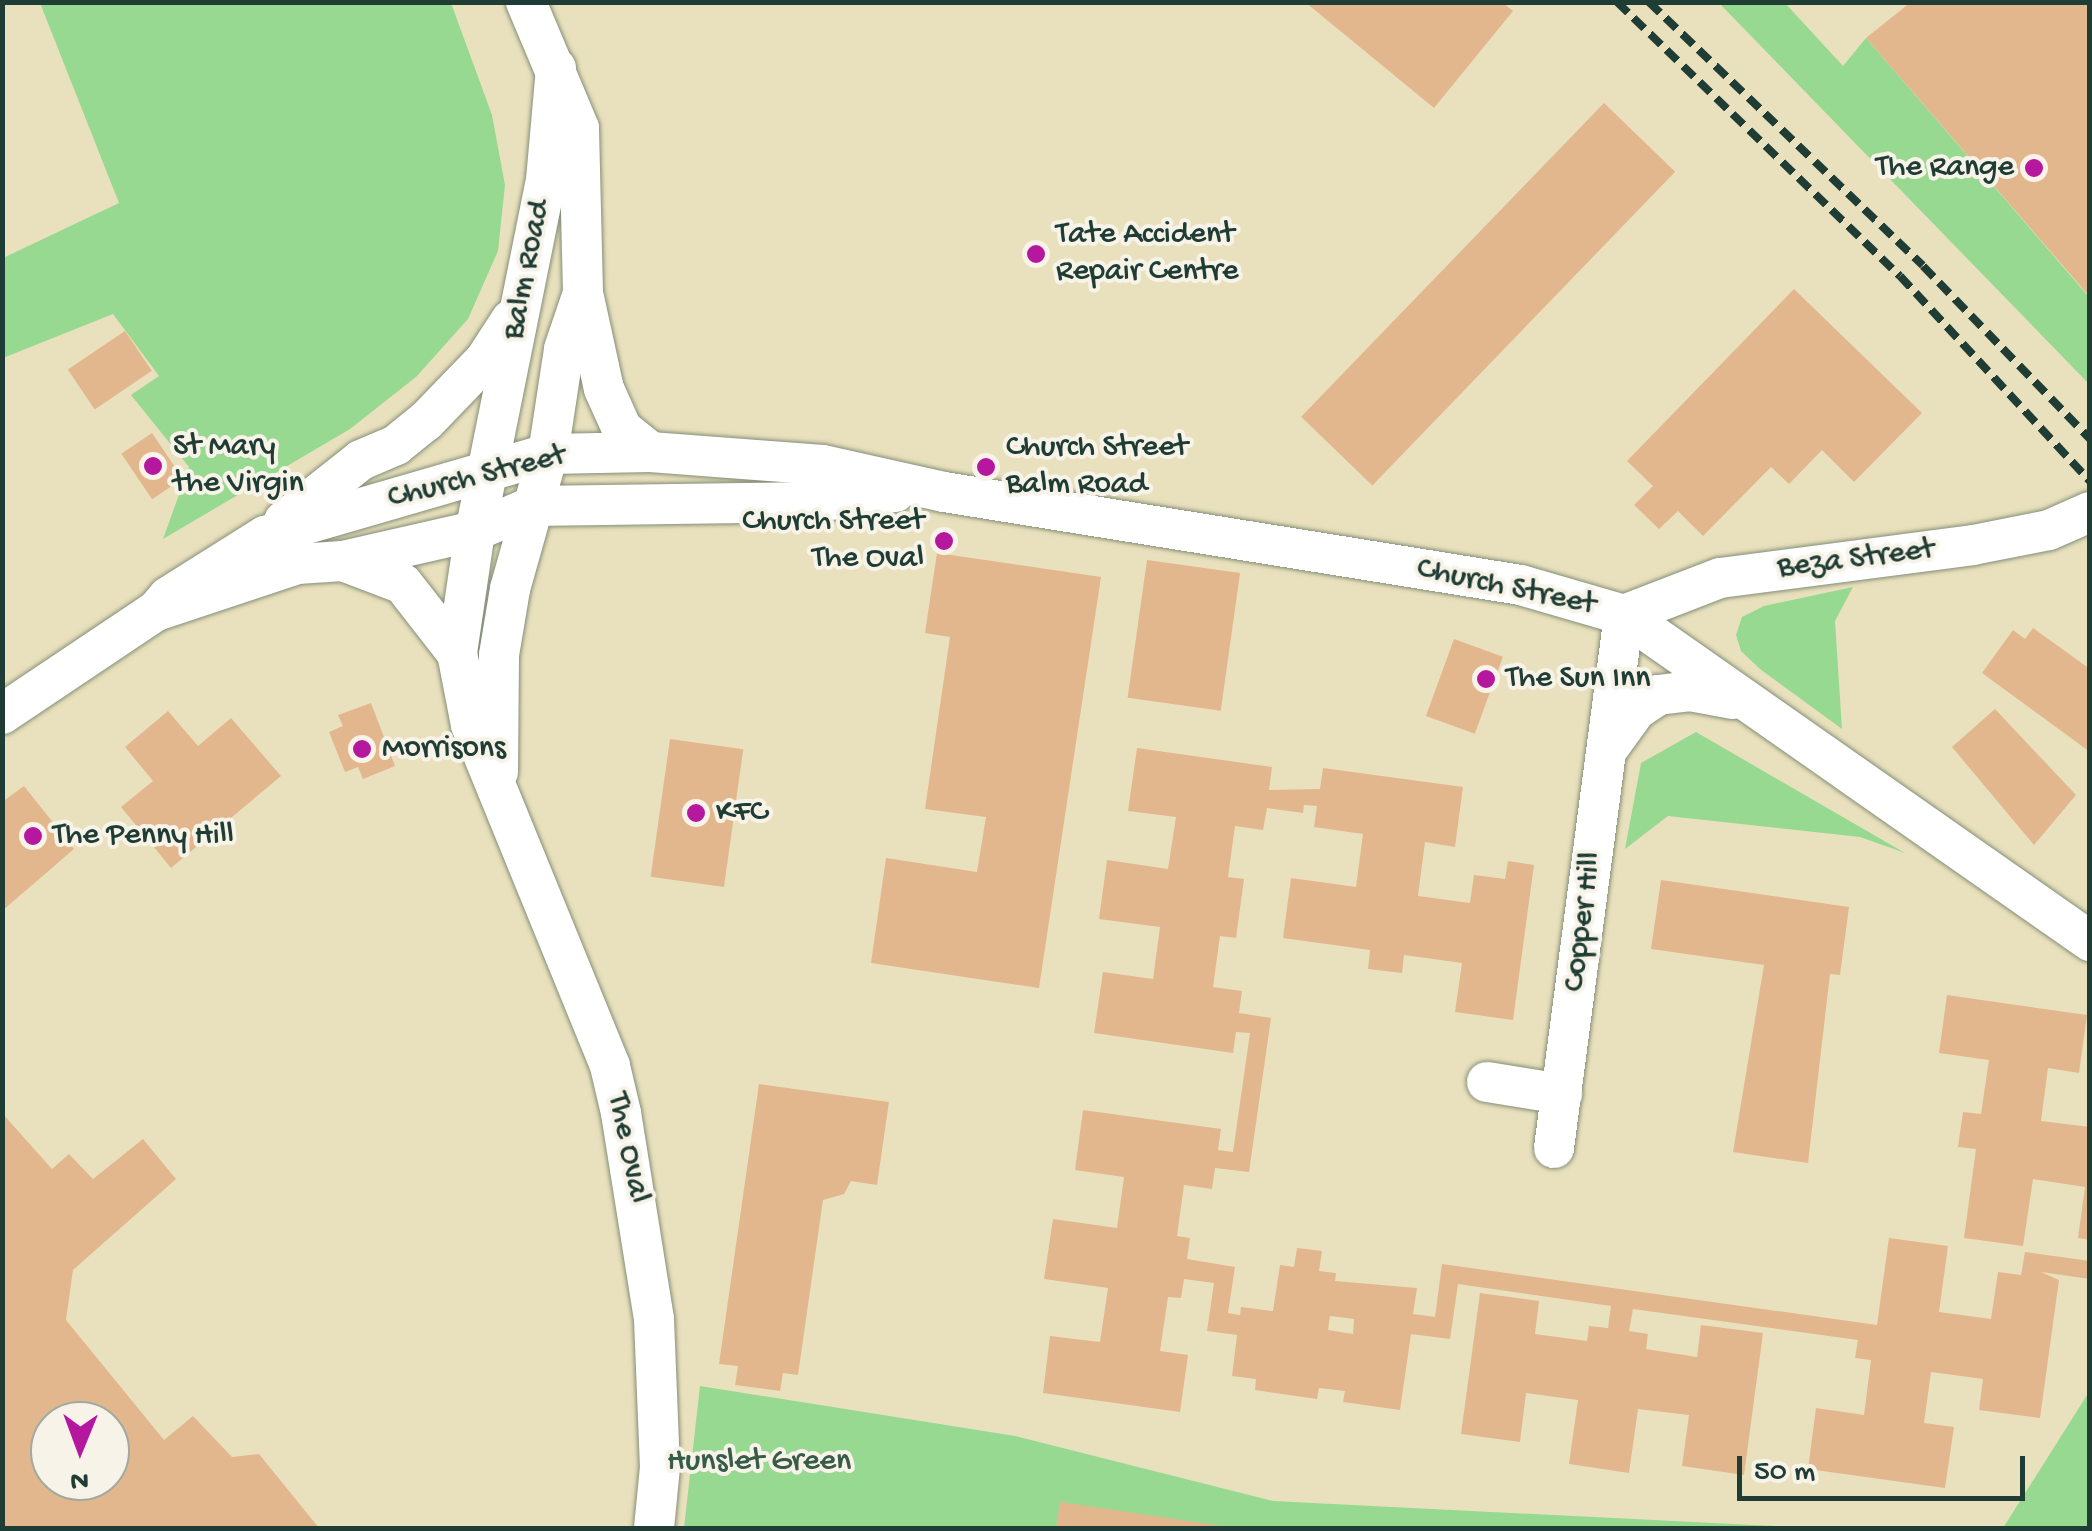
<!DOCTYPE html>
<style>
body{margin:0}
#map{position:relative;width:2092px;height:1531px;overflow:hidden;background:#e9e1bd;font-family:"Gochi Hand",sans-serif}
div>[style]{position:absolute}
.green>*{inset:0;background:#97d991}
.building>*{inset:0;background:#e3b78d;transform-origin:0 0}
.roads{filter:drop-shadow(0 0 2px #848f78) drop-shadow(0 0 2px #848f78)}
.minor>*{height:40px;margin:-20px;padding:0 20px;transform-origin:20px;border-radius:20px;background:#fff}
.rail>*{height:8px;margin-top:-4px;transform-origin:0;background:repeating-linear-gradient(90deg,#1f3d34 0 15px,transparent 0 23px)}
.dots>*{width:28px;height:28px;translate:-50% -50%;box-sizing:border-box;border:5px solid #f7f3e8;border-radius:50%}
span{translate:-50% -50%;white-space:nowrap;text-align:center;line-height:1.15;-webkit-text-stroke:8px #f7f3e8;paint-order:stroke}
.poi-label{font-size:32px;color:#1f3d34}
.right{translate:-100% -50%;text-align:right}
.left{translate:0 -50%;text-align:left}
.street-label{font-size:32px;color:#1f3d34}
.park-label{font-size:32px;color:#375c47}
.frame{position:absolute;inset:0;border:5px solid #1f3d34;pointer-events:none}
.north{position:absolute;left:30px;top:1401px;width:100px;height:100px;box-sizing:border-box;background:#f7f3e8;border:2px solid #a1aaa0;border-radius:50%;rotate:181deg;font-size:28px;font-weight:700;line-height:40px;text-align:center;color:#1f3d34}
.north::after{content:'';display:block;margin:auto;width:35px;height:45px;background:#b5179e;clip-path:polygon(50% 0,100% 100%,50% 72%,0 100%)}
.scale{position:absolute;left:1737px;top:1456px;width:288px;height:45px;box-sizing:border-box;border:5px solid #1f3d34;border-top:0;padding-left:12px;font-size:30px;line-height:35px;white-space:nowrap;color:#1f3d34;-webkit-text-stroke:8px #f7f3e8;paint-order:stroke}
</style>
<div id="map">
<div class="green">
<i style="clip-path:polygon(40px 3px,451px 3px,492px 115px,505px 185px,498px 251px,468px 319px,416px 377px,350px 429px,163px 539px,189px 467px,131px 395px,159px 376px,113px 314px,3px 358px,3px 258px,119px 203px)"></i>
<i style="clip-path:polygon(1719px 3px,1785px 3px,1843px 66px,1866px 38px,2089px 297px,2089px 384px)"></i>
<i style="clip-path:polygon(1853px 587px,1835px 621px,1842px 729px,1760px 669px,1741px 651px,1736px 635px,1742px 617px,1764px 606px)"></i>
<i style="clip-path:polygon(1696px 732px,1905px 853px,1860px 837px,1668px 816px,1625px 849px,1641px 763px)"></i>
<i style="clip-path:polygon(700px 1386px,1015px 1436px,1273px 1501px,1813px 1528px,684px 1528px)"></i>
<i style="clip-path:polygon(2089px 1392px,2089px 1528px,2003px 1528px)"></i>
</div>
<div class="building">
<i style="clip-path:polygon(1305px 2px,1502px 2px,1513px 11px,1434px 108px)"></i>
<i style="clip-path:polygon(1911px 2px,2090px 2px,2090px 297px,1866px 38px)"></i>
<i style="left:1604px;top:103px;width:99px;height:436px;rotate:44deg"></i>
<i style="clip-path:polygon(1794px 289px,1922px 413px,1854px 482px,1822px 450px,1789px 484px,1771px 467px,1703px 536px,1678px 511px,1659px 529px,1634px 505px,1653px 486px,1627px 461px)"></i>
<i style="left:125px;top:331px;width:48px;height:69px;rotate:56deg"></i>
<i style="left:152px;top:433px;width:55px;height:37px;rotate:56deg"></i>
<i style="clip-path:polygon(937px 553px,1101px 577px,1039px 988px,871px 963px,886px 858px,977px 872px,986px 817px,925px 809px,950px 637px,925px 633px)"></i>
<i style="left:1147px;top:560px;width:94px;height:139px;rotate:8deg"></i>
<i style="clip-path:polygon(2033px 628px,2090px 669px,2090px 752px,1982px 673px,2013px 630px,2025px 639px)"></i>
<i style="left:1454px;top:639px;width:52px;height:82px;rotate:20deg"></i>
<i style="clip-path:polygon(371px 703px,395px 766px,363px 779px,358px 767px,345px 772px,329px 732px,343px 726px,338px 715px)"></i>
<i style="clip-path:polygon(1995px 709px,2076px 795px,2034px 845px,1952px 747px)"></i>
<i style="clip-path:polygon(168px 711px,198px 746px,231px 718px,281px 776px,171px 868px,121px 807px,153px 781px,125px 747px)"></i>
<i style="left:670px;top:739px;width:74px;height:139px;rotate:8deg"></i>
<i style="clip-path:polygon(evenodd,1137px 748px,1272px 767px,1269px 790px,1320px 789px,1323px 768px,1463px 787px,1455px 847px,1425px 842px,1418px 896px,1470px 903px,1474px 875px,1505px 879px,1508px 861px,1534px 865px,1513px 1020px,1455px 1012px,1462px 963px,1404px 955px,1402px 973px,1368px 969px,1370px 950px,1283px 938px,1291px 878px,1356px 887px,1363px 834px,1314px 827px,1317px 806px,1304px 805px,1303px 813px,1267px 808px,1263px 830px,1235px 826px,1228px 877px,1244px 879px,1236px 938px,1220px 936px,1213px 987px,1242px 991px,1239px 1013px,1271px 1018px,1249px 1172px,1215px 1168px,1212px 1189px,1184px 1185px,1177px 1236px,1190px 1238px,1187px 1259px,1235px 1267px,1228px 1313px,1240px 1315px,1241px 1307px,1273px 1311px,1280px 1265px,1294px 1267px,1297px 1248px,1322px 1251px,1319px 1271px,1336px 1273px,1335px 1281px,1417px 1288px,1413px 1314px,1435px 1317px,1442px 1264px,1877px 1325px,1889px 1238px,1948px 1246px,1939px 1312px,1991px 1319px,1998px 1272px,2021px 1275px,2025px 1252px,2090px 1261px,2090px 1279px,2041px 1272px,2059px 1280px,2040px 1418px,1979px 1410px,1983px 1379px,1931px 1372px,1924px 1423px,1954px 1427px,1945px 1488px,1808px 1469px,1816px 1408px,1864px 1415px,1871px 1360px,1855px 1358px,1858px 1340px,1633px 1309px,1629px 1331px,1648px 1334px,1646px 1349px,1697px 1357px,1701px 1325px,1763px 1333px,1744px 1475px,1682px 1466px,1689px 1415px,1638px 1409px,1629px 1473px,1569px 1464px,1578px 1400px,1526px 1393px,1520px 1442px,1461px 1434px,1480px 1293px,1539px 1301px,1535px 1334px,1587px 1341px,1589px 1326px,1608px 1328px,1611px 1306px,1458px 1284px,1450px 1339px,1411px 1334px,1400px 1410px,1343px 1402px,1345px 1391px,1319px 1388px,1317px 1399px,1255px 1390px,1256px 1379px,1232px 1376px,1237px 1335px,1207px 1331px,1214px 1283px,1184px 1279px,1181px 1298px,1168px 1297px,1160px 1351px,1188px 1355px,1180px 1412px,1043px 1393px,1050px 1336px,1100px 1342px,1108px 1288px,1044px 1279px,1053px 1219px,1117px 1228px,1124px 1177px,1075px 1170px,1083px 1110px,1221px 1129px,1218px 1150px,1233px 1152px,1250px 1033px,1236px 1032px,1233px 1053px,1094px 1033px,1103px 972px,1153px 979px,1160px 927px,1099px 919px,1107px 860px,1168px 869px,1176px 817px,1128px 811px,1137px 748px,1330px 1316px,1354px 1319px,1353px 1334px,1328px 1330px,1330px 1316px)"></i>
<i style="clip-path:polygon(24px 786px,74px 849px,2px 911px,2px 802px)"></i>
<i style="clip-path:polygon(1661px 880px,1849px 907px,1840px 975px,1830px 974px,1808px 1163px,1733px 1152px,1764px 965px,1651px 949px)"></i>
<i style="clip-path:polygon(1947px 995px,2087px 1015px,2079px 1073px,2048px 1068px,2041px 1121px,2090px 1127px,2090px 1240px,2078px 1238px,2085px 1187px,2033px 1179px,2023px 1246px,1964px 1238px,1976px 1149px,1958px 1147px,1963px 1112px,1981px 1114px,1989px 1060px,1939px 1053px)"></i>
<i style="clip-path:polygon(759px 1084px,889px 1102px,877px 1185px,851px 1181px,844px 1194px,823px 1200px,798px 1375px,783px 1373px,780px 1391px,735px 1385px,738px 1366px,719px 1364px)"></i>
<i style="clip-path:polygon(evenodd,2px 1113px,52px 1169px,69px 1154px,93px 1179px,143px 1139px,176px 1179px,73px 1270px,66px 1320px,164px 1440px,193px 1416px,232px 1457px,259px 1454px,319px 1528px,2px 1528px,2px 1113px,50px 1421px,110px 1421px,110px 1481px,50px 1481px,50px 1421px)"></i>
<i style="clip-path:polygon(1060px 1502px,1222px 1526px,1222px 1528px,1056px 1528px)"></i>
</div>
<div class="roads">
<div class="minor">
<i style="left:556px;top:68px;width:112px;rotate:95.1deg"></i>
<i style="left:546px;top:180px;width:358px;rotate:101.4deg"></i>
<i style="left:475px;top:531px;width:123px;rotate:98.4deg"></i>
<i style="left:457px;top:653px;width:73px;rotate:79deg"></i>
<i style="left:471px;top:725px;width:368px;rotate:67.8deg"></i>
<i style="left:610px;top:1066px;width:48px;rotate:76.8deg"></i>
<i style="left:621px;top:1113px;width:209px;rotate:80.9deg"></i>
<i style="left:654px;top:1319px;width:148px;rotate:87.7deg"></i>
<i style="left:660px;top:1467px;width:61px;rotate:95.6deg"></i>
<i style="left:583px;top:293px;width:98px;rotate:77.7deg"></i>
<i style="left:604px;top:389px;width:44px;rotate:65.8deg"></i>
<i style="left:622px;top:429px;width:36px;rotate:39deg"></i>
<i style="left:284px;top:521px;width:98px;rotate:-38.4deg"></i>
<i style="left:361px;top:460px;width:38px;rotate:-23deg"></i>
<i style="left:396px;top:445px;width:38px;rotate:-39deg"></i>
<i style="left:426px;top:421px;width:85px;rotate:-46deg"></i>
<i style="left:485px;top:360px;width:48px;rotate:-57deg"></i>
<i style="left:343px;top:561px;width:64px;rotate:21deg"></i>
<i style="left:403px;top:584px;width:88px;rotate:52deg"></i>
<i style="left:156px;top:611px;width:18px;rotate:-49deg"></i>
<i style="left:168px;top:597px;width:115px;rotate:-32.2deg"></i>
<i style="left:265px;top:536px;width:295px;rotate:-16.2deg"></i>
<i style="left:548px;top:454px;width:102px;rotate:-1.1deg"></i>
<i style="left:650px;top:452px;width:173px;rotate:4.3deg"></i>
<i style="left:823px;top:465px;width:124px;rotate:12.6deg"></i>
<i style="left:944px;top:492px;width:584px;rotate:9.16deg"></i>
<i style="left:1521px;top:585px;width:107px;rotate:16.2deg"></i>
<i style="left:1624px;top:615px;width:569px;rotate:34.98deg"></i>
<i style="left:1624px;top:615px;width:103px;rotate:-21.1deg"></i>
<i style="left:1720px;top:578px;width:255px;rotate:-7.4deg"></i>
<i style="left:1973px;top:545px;width:77px;rotate:-11.2deg"></i>
<i style="left:2049px;top:530px;width:45px;rotate:-23.7deg"></i>
<i style="left:2px;top:714px;width:185px;rotate:-33.8deg"></i>
<i style="left:156px;top:611px;width:149px;rotate:-18.4deg"></i>
<i style="left:297px;top:564px;width:46px;rotate:-3.7deg"></i>
<i style="left:343px;top:561px;width:135px;rotate:-12.8deg"></i>
<i style="left:475px;top:531px;width:63px;rotate:-23.3deg"></i>
<i style="left:533px;top:506px;width:282px;rotate:-0.8deg"></i>
<i style="left:815px;top:502px;width:81px;rotate:-7.1deg"></i>
<i style="left:1607px;top:750px;width:49px;rotate:-54.1deg"></i>
<i style="left:1636px;top:710px;width:27px;rotate:-34deg"></i>
<i style="left:1658px;top:695px;width:32px;rotate:-7deg"></i>
<i style="left:1690px;top:691px;width:44px;rotate:10.5deg"></i>
<i style="left:498px;top:772px;width:117px;rotate:-89.5deg"></i>
<i style="left:499px;top:655px;width:67px;rotate:-80.5deg"></i>
<i style="left:510px;top:589px;width:140px;rotate:-74.3deg"></i>
<i style="left:548px;top:454px;width:106px;rotate:-81.3deg"></i>
<i style="left:564px;top:349px;width:59px;rotate:-71.3deg"></i>
<i style="left:583px;top:293px;width:165px;rotate:-91.4deg"></i>
<i style="left:579px;top:128px;width:137px;rotate:-112.8deg"></i>
<i style="left:1487px;top:1082px;width:76px;rotate:9.1deg"></i>
<i style="left:1554px;top:1148px;width:538px;rotate:-82.52deg"></i>
</div>
</div>
<div class="rail">
<i style="left:1617px;top:2px;width:394px;rotate:44.1deg"></i>
<i style="left:1900px;top:276px;width:280px;rotate:47.2deg"></i>
<i style="left:1649px;top:2px;width:380px;rotate:43.9deg"></i>
<i style="left:1923px;top:266px;width:240px;rotate:46deg"></i>
</div>
<div class="dots">
<i style="left:2034px;top:168px;background:#b5179e"></i>
<i style="left:1036px;top:254px;background:#b5179e"></i>
<i style="left:153px;top:466px;background:#b5179e"></i>
<i style="left:986px;top:467px;background:#b5179e"></i>
<i style="left:944px;top:541px;background:#b5179e"></i>
<i style="left:1486px;top:679px;background:#b5179e"></i>
<i style="left:362px;top:749px;background:#b5179e"></i>
<i style="left:696px;top:813px;background:#b5179e"></i>
<i style="left:33px;top:836px;background:#b5179e"></i>
</div>
<div class="poi-label">
<span class="right" style="left:2014px;top:168px">The Range</span>
<span class="left" style="left:1056px;top:254px">Tate Accident<br>Repair Centre</span>
<span class="left" style="left:173px;top:466px">St Mary<br>the Virgin</span>
<span class="left" style="left:1006px;top:467px">Church Street<br>Balm Road</span>
<span class="right" style="left:924px;top:541px">Church Street<br>The Oval</span>
<span class="left" style="left:1506px;top:679px">The Sun Inn</span>
<span class="left" style="left:382px;top:749px">Morrisons</span>
<span class="left" style="left:716px;top:813px">KFC</span>
<span class="left" style="left:53px;top:836px">The Penny Hill</span>
</div>
<div class="street-label">
<span style="left:528px;top:270px;rotate:-79deg">Balm Road</span>
<span style="left:477px;top:478px;rotate:-14deg">Church Street</span>
<span style="left:1856px;top:560px;rotate:-7deg">Beza Street</span>
<span style="left:1506px;top:588px;rotate:12deg">Church Street</span>
<span style="left:1584px;top:922px;rotate:-83deg">Copper Hill</span>
<span style="left:627px;top:1148px;rotate:78deg">The Oval</span>
</div>
<div class="park-label">
<span style="left:759px;top:1462px">Hunslet Green</span>
</div>
<div class="frame"></div>
<div class="north">N</div>
<div class="scale">50 m</div>
</div>
